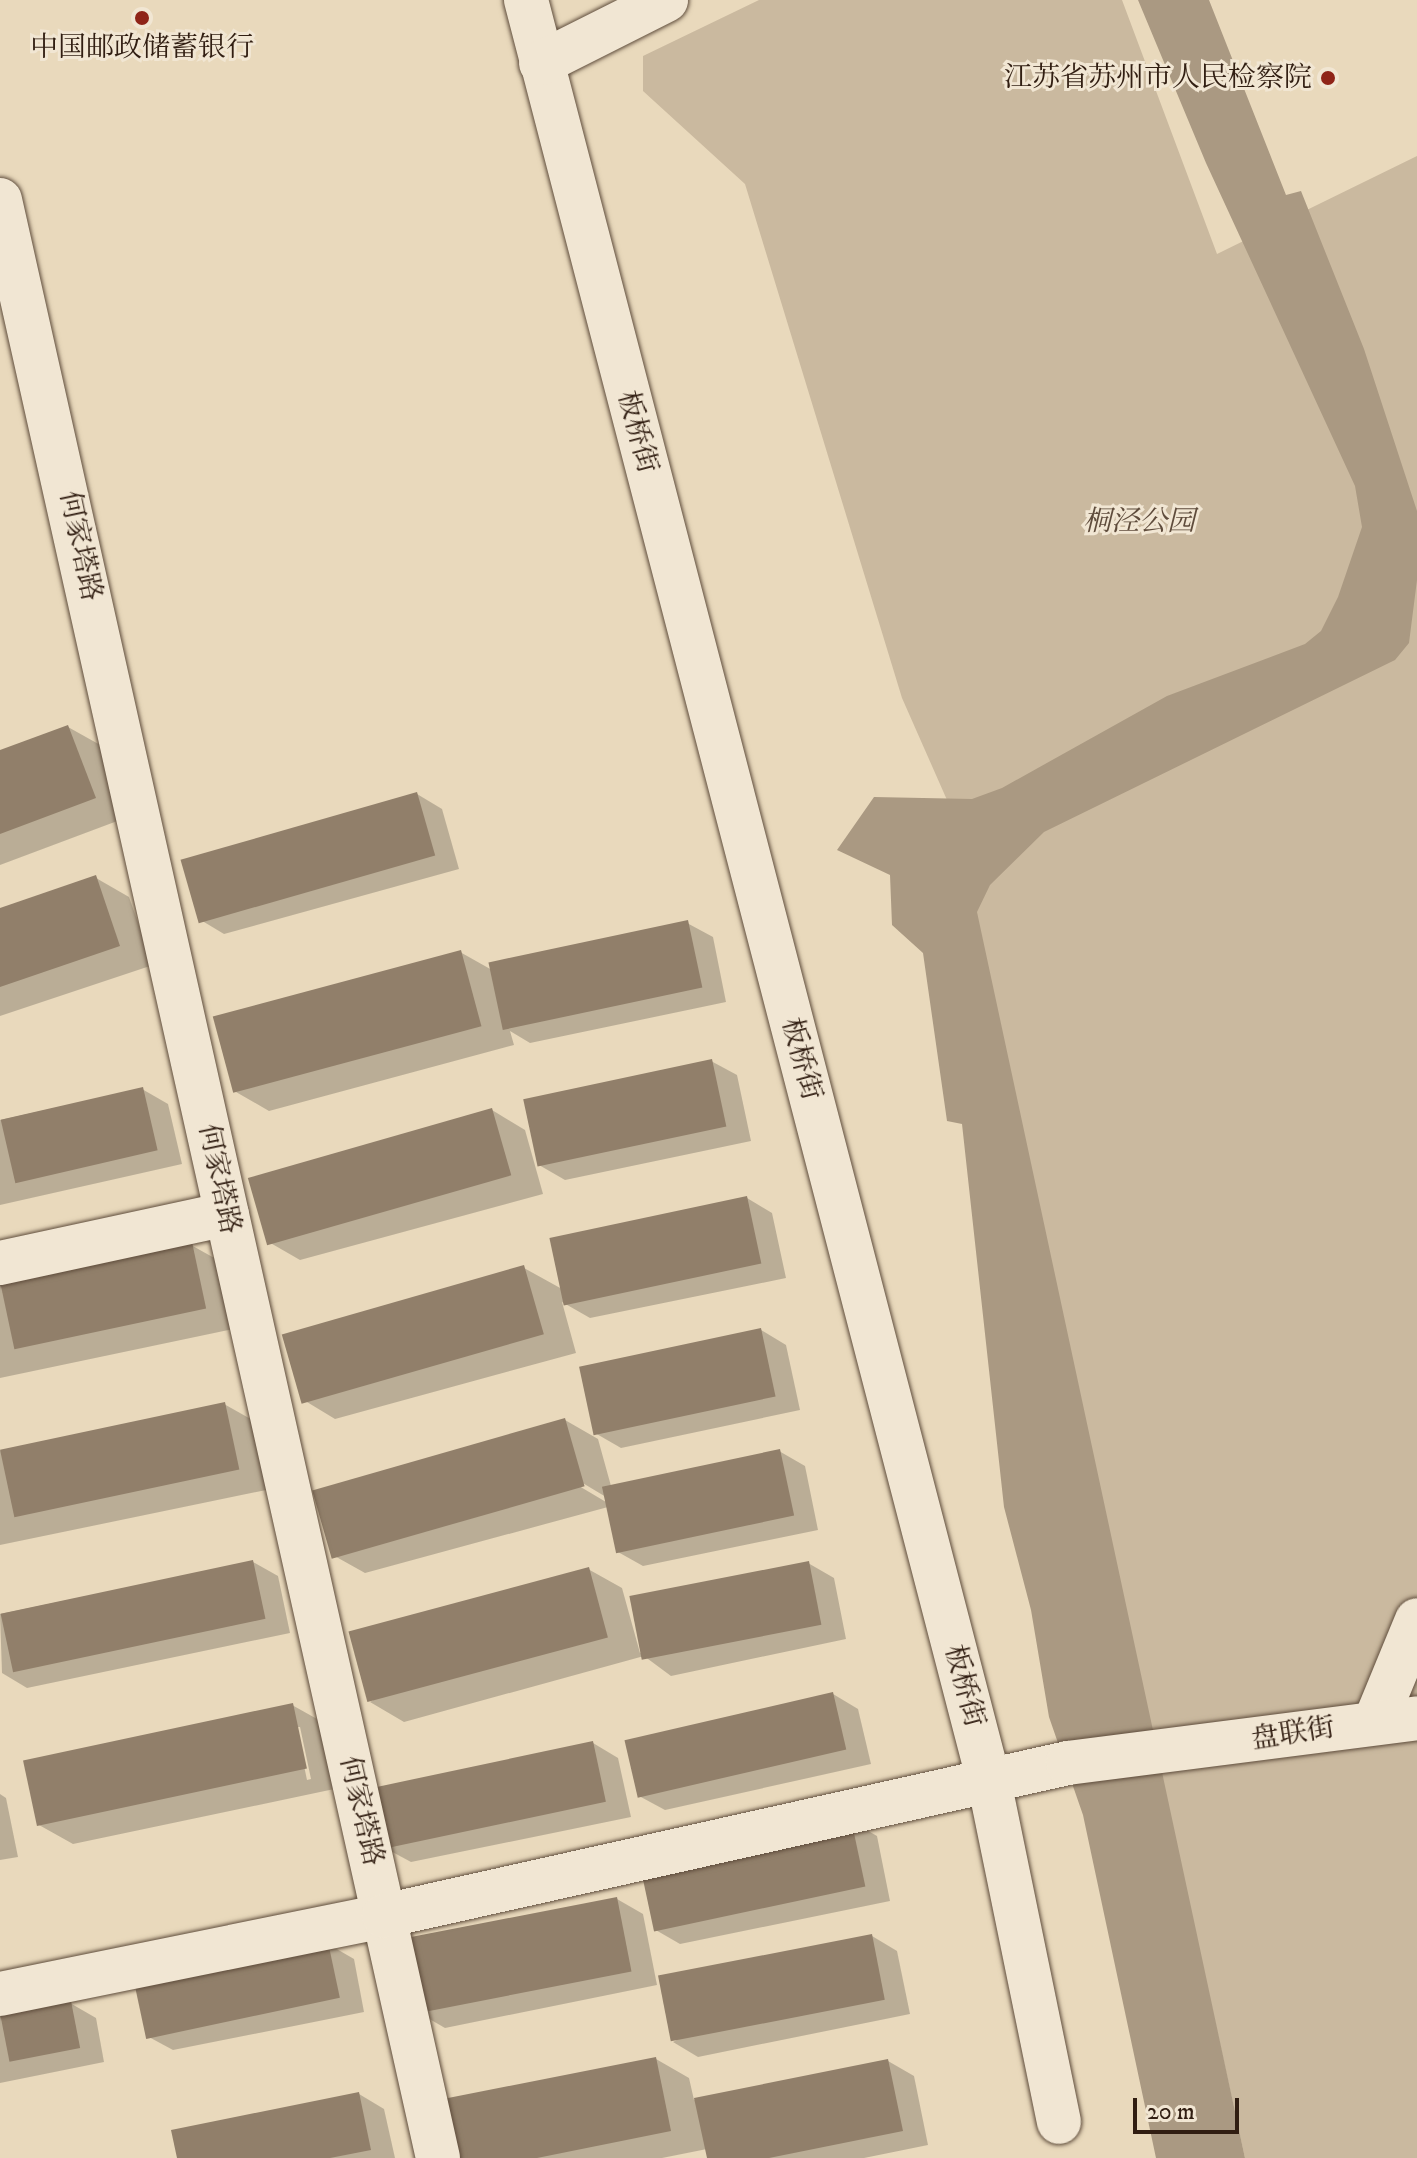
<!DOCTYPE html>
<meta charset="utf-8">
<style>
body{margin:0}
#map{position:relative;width:1417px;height:2158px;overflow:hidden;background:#e9d9bc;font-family:"IM FELL DW Pica","Noto Serif SC",serif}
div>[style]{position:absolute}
.green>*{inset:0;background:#cab99f}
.water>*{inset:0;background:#aa9982}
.shadow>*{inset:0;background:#0003}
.building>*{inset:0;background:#917f6a;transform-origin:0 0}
.roads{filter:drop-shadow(0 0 2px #5f4d3c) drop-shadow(0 0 2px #5f4d3c)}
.minor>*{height:44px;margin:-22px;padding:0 22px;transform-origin:22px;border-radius:22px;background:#f1e6d3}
.dots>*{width:22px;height:22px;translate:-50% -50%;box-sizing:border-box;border:4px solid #f1e6d3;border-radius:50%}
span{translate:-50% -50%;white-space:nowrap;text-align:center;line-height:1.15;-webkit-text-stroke:6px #f1e6d3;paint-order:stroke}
.poi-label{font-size:28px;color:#311e12}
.right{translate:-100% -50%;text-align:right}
.street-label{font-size:28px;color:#311e12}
.park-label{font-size:28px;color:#5f4c3c;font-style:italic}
.scale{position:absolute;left:1133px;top:2098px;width:106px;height:36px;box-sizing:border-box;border:4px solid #311e12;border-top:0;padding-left:10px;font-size:24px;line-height:28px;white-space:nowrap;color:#311e12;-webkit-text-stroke:6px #f1e6d3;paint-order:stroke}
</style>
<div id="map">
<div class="green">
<i style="clip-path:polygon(759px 0,1122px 0,1217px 254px,1417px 156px,1417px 2158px,1245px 2158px,947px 800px,902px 698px,745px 184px,643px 91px,643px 56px)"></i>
</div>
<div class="water">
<i style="clip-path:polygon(1138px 0,1209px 0,1286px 195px,1301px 191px,1364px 349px,1417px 511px,1417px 580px,1409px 643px,1395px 660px,1044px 832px,990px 885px,977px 912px,1245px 2158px,1156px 2158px,1083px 1815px,1049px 1717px,1031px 1610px,1004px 1507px,962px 1124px,947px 1121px,923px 953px,892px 925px,890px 875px,837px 850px,874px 797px,972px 799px,1002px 788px,1167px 696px,1305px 644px,1321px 631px,1338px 597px,1362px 527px,1355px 486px,1206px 163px)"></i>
</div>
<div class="shadow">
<i style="clip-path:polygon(68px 727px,102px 746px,128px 817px,0 865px,0 752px)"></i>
<i style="clip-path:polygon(417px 794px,442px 809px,459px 869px,224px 934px,199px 919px)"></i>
<i style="clip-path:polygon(96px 878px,129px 897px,153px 965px,0 1016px,0 910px)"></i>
<i style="clip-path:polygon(687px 923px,713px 937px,726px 1002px,530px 1043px,510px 1031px,514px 1045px,269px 1111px,236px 1092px,460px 952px,492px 970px)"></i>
<i style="clip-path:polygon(711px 1061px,737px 1075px,751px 1141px,565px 1180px,539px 1165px)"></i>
<i style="clip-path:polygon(142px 1089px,168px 1104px,182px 1164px,0 1205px,0 1120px)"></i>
<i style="clip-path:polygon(492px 1110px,525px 1130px,543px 1194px,300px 1260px,267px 1241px)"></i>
<i style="clip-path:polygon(747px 1198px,772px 1213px,786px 1278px,590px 1318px,562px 1302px,576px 1353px,335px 1419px,302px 1399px,524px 1268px,562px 1289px)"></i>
<i style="clip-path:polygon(191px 1245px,225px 1264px,238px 1328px,0 1378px,0 1284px)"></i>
<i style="clip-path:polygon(761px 1330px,786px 1345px,800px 1410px,621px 1448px,595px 1433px)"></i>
<i style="clip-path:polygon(224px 1404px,258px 1423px,271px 1489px,0 1545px,0 1451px)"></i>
<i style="clip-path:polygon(evenodd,565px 1420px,598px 1439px,611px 1486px,779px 1451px,805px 1466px,818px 1530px,643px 1566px,618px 1552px,608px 1507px,365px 1573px,331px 1554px,565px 1420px,576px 1479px,606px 1497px,606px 1502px,574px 1483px,576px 1479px)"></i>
<i style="clip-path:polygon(253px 1562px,278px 1576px,290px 1633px,27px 1688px,2px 1673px,0 1614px)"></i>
<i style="clip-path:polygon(808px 1563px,834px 1578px,846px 1639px,671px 1676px,644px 1656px,404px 1722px,370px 1702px,588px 1569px,622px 1588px,640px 1653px)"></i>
<i style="clip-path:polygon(833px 1694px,858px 1709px,871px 1764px,665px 1810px,639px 1796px)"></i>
<i style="clip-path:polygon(evenodd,292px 1705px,326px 1724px,339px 1788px,73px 1844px,39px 1825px,292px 1705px,296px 1727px,300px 1727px,311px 1779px,307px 1780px,296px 1727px)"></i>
<i style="clip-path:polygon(593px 1743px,618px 1758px,631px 1817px,411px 1862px,385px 1848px)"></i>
<i style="clip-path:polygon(0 1794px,6px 1798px,18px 1857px,0 1860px)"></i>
<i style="clip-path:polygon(851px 1821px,877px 1836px,890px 1901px,680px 1944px,654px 1929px)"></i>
<i style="clip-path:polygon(617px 1899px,643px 1914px,657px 1985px,445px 2028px,419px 2013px)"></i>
<i style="clip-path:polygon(872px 1936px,897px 1951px,910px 2014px,698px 2057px,673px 2042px)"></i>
<i style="clip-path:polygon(328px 1944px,354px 1959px,364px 2012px,173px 2050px,147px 2036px)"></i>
<i style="clip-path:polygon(70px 2003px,96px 2018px,104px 2062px,0 2083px,0 2017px)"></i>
<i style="clip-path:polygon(656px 2059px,689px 2078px,694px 2100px,888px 2061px,914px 2076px,928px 2145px,864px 2158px,709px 2158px,707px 2149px,662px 2158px,452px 2158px)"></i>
<i style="clip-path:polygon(359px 2094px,384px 2109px,395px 2158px,179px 2158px)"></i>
</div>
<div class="building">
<i style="clip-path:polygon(68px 725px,96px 798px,0 834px,0 750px)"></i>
<i style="left:417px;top:792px;width:66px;height:246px;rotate:74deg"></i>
<i style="clip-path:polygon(96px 875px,120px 946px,0 987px,0 908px)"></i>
<i style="left:688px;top:920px;width:69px;height:204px;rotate:78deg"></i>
<i style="left:461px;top:950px;width:79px;height:257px;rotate:75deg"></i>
<i style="left:712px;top:1059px;width:69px;height:193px;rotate:78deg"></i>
<i style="left:143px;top:1087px;width:65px;height:146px;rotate:77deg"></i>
<i style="left:492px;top:1108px;width:70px;height:254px;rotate:74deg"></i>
<i style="left:747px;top:1196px;width:69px;height:202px;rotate:78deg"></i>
<i style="left:192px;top:1242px;width:68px;height:196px;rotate:78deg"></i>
<i style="left:524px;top:1265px;width:72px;height:252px;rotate:74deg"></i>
<i style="left:761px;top:1328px;width:70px;height:186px;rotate:78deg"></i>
<i style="left:225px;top:1402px;width:69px;height:230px;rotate:78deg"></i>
<i style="left:565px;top:1418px;width:71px;height:263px;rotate:74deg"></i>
<i style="left:780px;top:1449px;width:68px;height:182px;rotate:78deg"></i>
<i style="left:253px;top:1560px;width:60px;height:258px;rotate:78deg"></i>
<i style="left:809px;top:1561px;width:65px;height:183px;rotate:79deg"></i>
<i style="left:589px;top:1567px;width:73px;height:249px;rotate:75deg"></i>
<i style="left:833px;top:1692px;width:59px;height:214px;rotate:77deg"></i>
<i style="left:293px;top:1703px;width:67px;height:276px;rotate:78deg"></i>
<i style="left:593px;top:1741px;width:62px;height:227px;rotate:78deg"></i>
<i style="left:851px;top:1819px;width:69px;height:216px;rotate:78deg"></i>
<i style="left:617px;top:1897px;width:76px;height:219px;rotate:79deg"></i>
<i style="left:872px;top:1934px;width:67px;height:218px;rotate:79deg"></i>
<i style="left:328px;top:1942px;width:57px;height:198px;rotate:78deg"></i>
<i style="left:71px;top:2001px;width:48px;height:72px;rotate:79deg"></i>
<i style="clip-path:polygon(656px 2057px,671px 2131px,537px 2158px,450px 2158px,438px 2100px)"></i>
<i style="clip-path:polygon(888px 2059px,903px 2131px,769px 2158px,707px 2158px,694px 2098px)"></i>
<i style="clip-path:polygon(359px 2092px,371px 2150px,330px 2158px,177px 2158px,171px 2130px)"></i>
</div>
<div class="roads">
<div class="minor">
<i style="left:526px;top:0;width:1840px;rotate:75.43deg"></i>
<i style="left:989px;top:1781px;width:348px;rotate:78.4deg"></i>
<i style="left:541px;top:63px;width:140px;rotate:-26.7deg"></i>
<i style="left:0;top:200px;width:2006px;rotate:77.39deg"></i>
<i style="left:0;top:1263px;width:232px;rotate:-12.2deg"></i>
<i style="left:1375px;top:1722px;width:110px;rotate:-67.6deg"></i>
<i style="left:0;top:1994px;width:392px;rotate:-11.5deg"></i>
<i style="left:384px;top:1916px;width:701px;rotate:-12.61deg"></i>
<i style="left:1068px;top:1763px;width:352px;rotate:-7.3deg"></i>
</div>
</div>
<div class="dots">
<i style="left:142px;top:18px;background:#8f2418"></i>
<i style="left:1328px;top:78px;background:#8f2418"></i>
</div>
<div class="poi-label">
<span style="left:142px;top:48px">中国邮政储蓄银行</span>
<span class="right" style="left:1312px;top:78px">江苏省苏州市人民检察院</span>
</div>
<div class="street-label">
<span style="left:637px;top:432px;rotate:75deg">板桥街</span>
<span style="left:80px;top:546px;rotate:78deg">何家塔路</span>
<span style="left:801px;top:1059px;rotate:75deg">板桥街</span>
<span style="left:219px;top:1179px;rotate:78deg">何家塔路</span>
<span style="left:964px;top:1686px;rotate:75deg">板桥街</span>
<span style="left:1293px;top:1734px;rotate:-9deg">盘联街</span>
<span style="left:361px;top:1811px;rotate:77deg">何家塔路</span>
</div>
<div class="park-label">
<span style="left:1139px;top:522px">桐泾公园</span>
</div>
<div class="scale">20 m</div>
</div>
